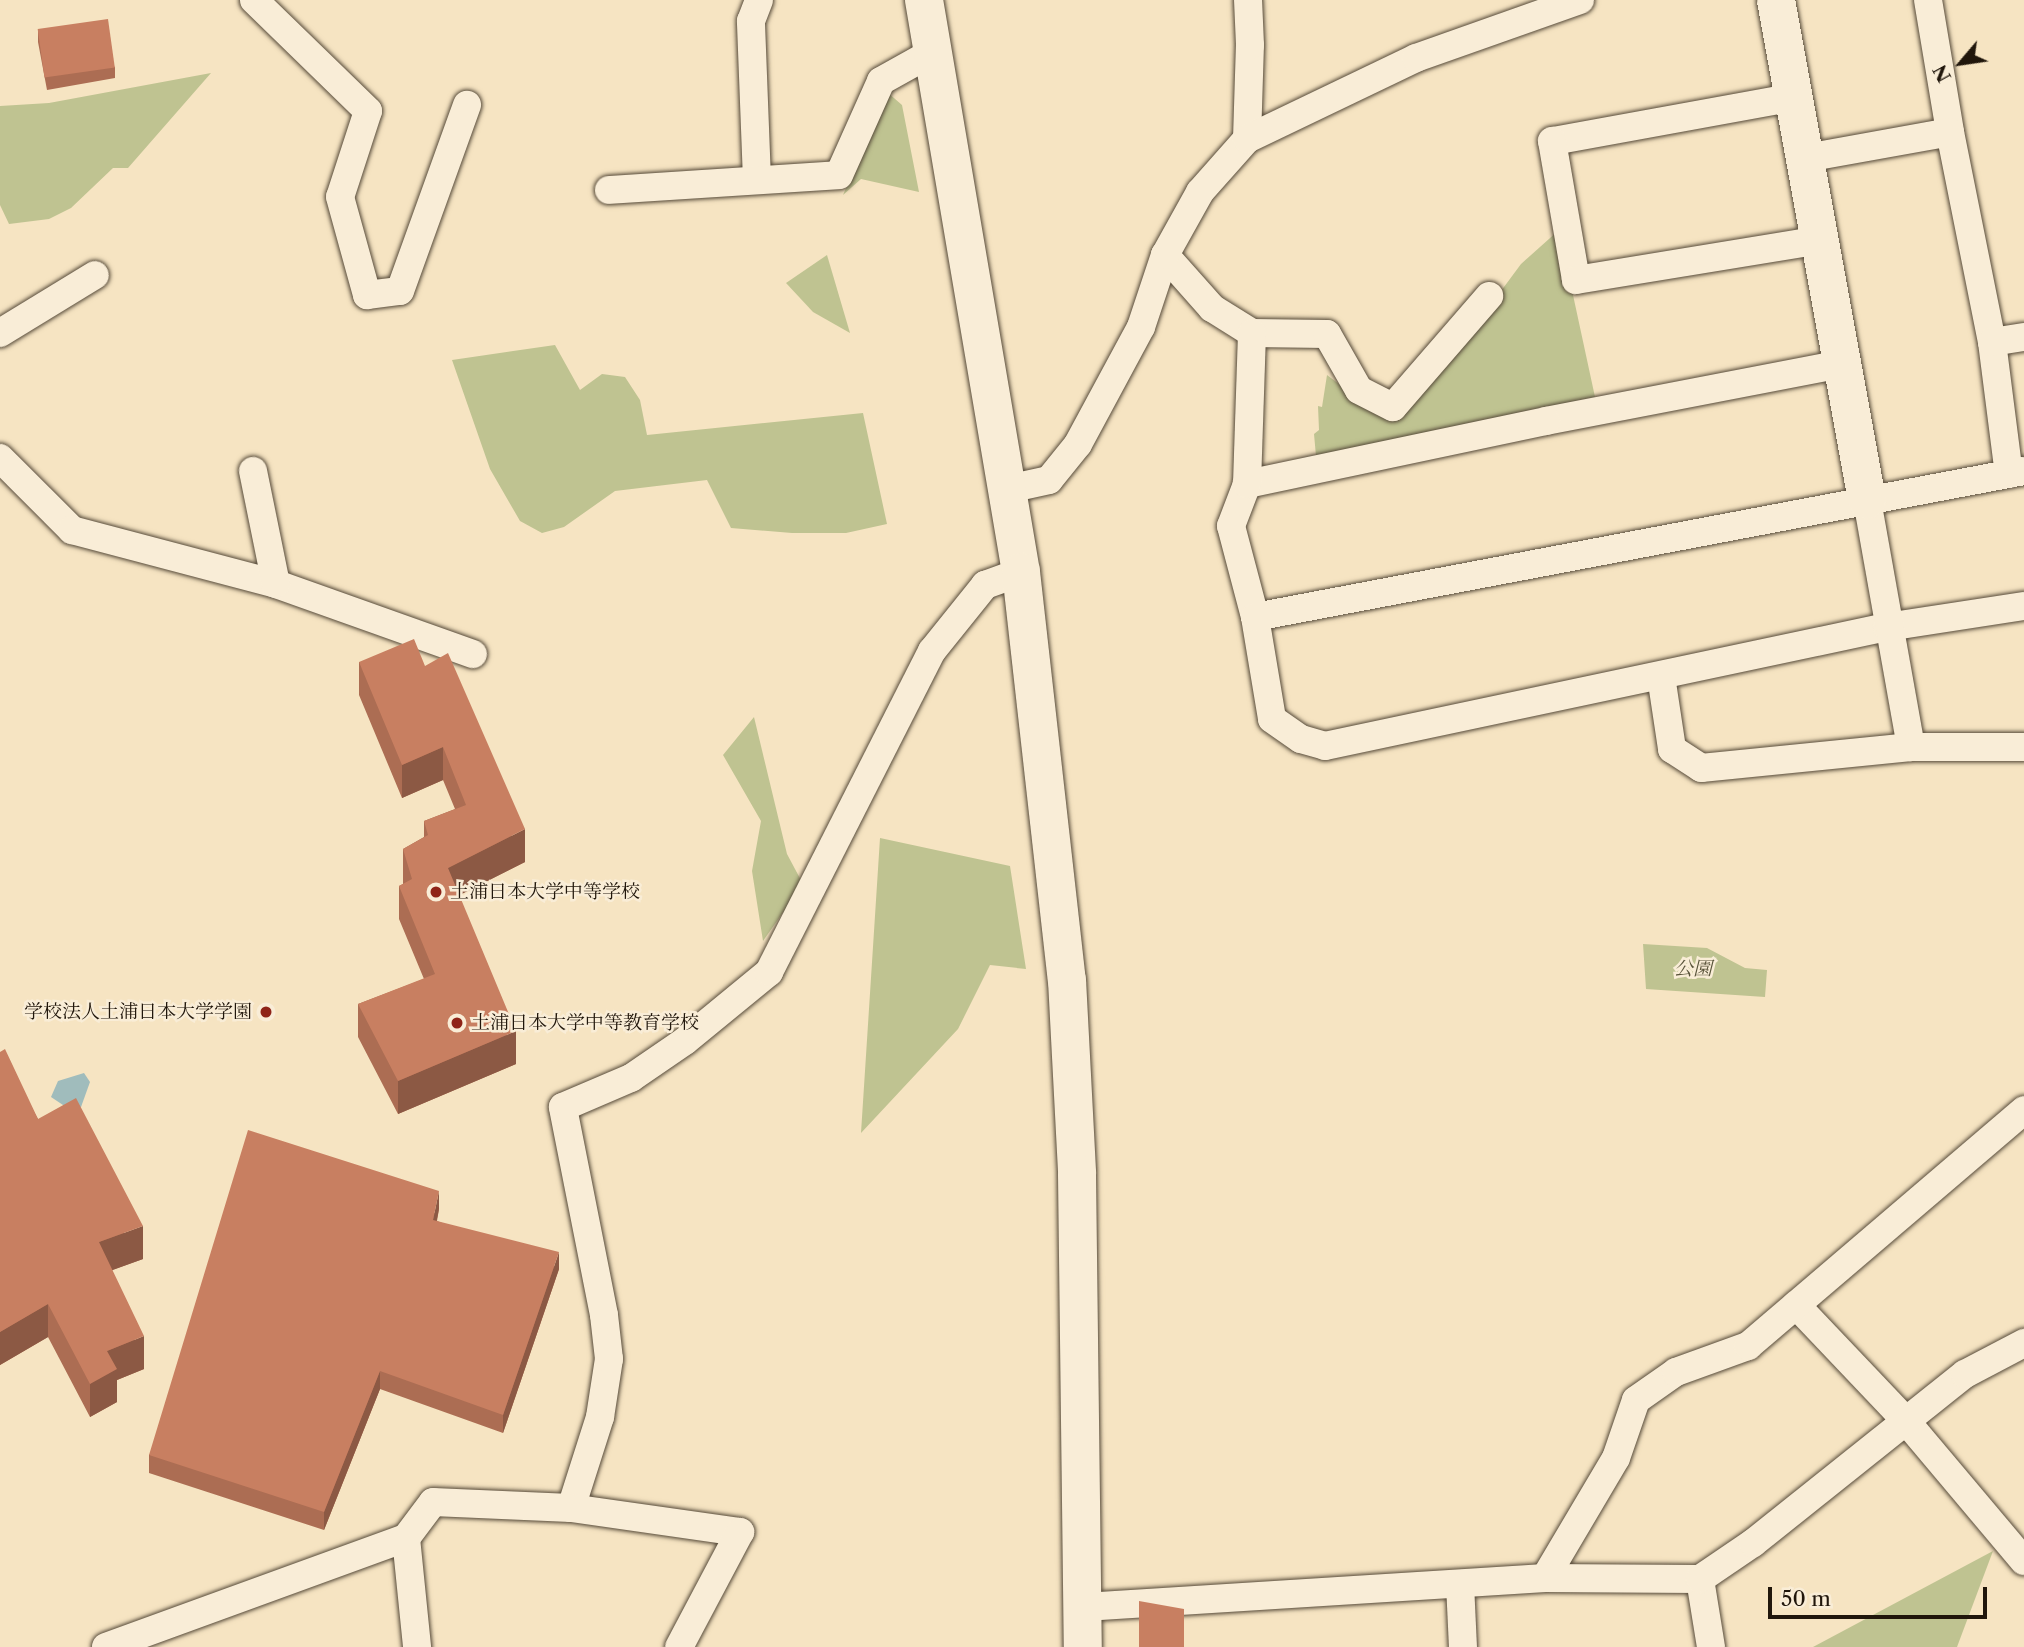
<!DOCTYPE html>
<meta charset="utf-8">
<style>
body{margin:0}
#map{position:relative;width:2024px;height:1647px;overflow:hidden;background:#f6e4c2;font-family:"Libre Caslon Text","Noto Serif JP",serif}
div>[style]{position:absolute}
.green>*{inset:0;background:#bfc391}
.water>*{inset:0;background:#a0bcbc}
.roads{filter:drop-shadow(0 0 2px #564a39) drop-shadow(0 0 2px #564a39)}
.street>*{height:28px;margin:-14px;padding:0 14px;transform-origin:14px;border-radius:14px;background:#f9edd7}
.secondary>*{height:38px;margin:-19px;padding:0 19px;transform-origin:19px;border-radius:19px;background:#f9edd7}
.wall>*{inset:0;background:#ac6d53}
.shaded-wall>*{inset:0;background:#8c5944}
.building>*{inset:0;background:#c87f61;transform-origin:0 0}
.dots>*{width:19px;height:19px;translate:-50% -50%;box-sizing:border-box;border:4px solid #f9edd7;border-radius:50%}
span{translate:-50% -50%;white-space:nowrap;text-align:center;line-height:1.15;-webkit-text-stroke:5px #f9edd7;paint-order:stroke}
.poi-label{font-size:19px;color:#20160b}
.left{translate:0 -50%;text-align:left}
.right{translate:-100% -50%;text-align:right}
.park-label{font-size:19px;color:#58533a;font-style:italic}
.north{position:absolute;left:1926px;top:28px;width:70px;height:70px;-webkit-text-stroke:5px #f9edd7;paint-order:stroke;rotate:241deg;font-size:19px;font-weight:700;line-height:28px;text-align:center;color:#20160b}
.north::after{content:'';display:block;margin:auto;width:24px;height:32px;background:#20160b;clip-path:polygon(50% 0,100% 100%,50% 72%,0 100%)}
.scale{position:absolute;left:1768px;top:1587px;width:219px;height:32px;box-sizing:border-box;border:4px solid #20160b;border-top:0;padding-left:9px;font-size:21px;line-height:24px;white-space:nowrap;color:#20160b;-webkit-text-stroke:5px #f9edd7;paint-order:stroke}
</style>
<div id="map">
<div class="green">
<i style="clip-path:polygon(211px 73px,128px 168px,113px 168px,71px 208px,49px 219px,9px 224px,0 205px,0 106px,49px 103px)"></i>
<i style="clip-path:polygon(887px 92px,902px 105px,919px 192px,861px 179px,843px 195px)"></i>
<i style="clip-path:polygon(1559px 230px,1595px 397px,1316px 456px,1314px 434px,1319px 430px,1318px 406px,1322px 407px,1327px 375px,1364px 403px,1400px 415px,1481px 318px,1521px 264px)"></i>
<i style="clip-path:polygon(827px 255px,850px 333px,813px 312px,786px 283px)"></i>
<i style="clip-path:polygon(555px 345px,580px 390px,602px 374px,625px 377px,640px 400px,647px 435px,863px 413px,887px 524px,846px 533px,792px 533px,731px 528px,707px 480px,615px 491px,564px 527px,542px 533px,520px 521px,490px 469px,452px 360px)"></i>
<i style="clip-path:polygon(754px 717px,787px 854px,803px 884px,763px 941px,752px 871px,761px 821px,723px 755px)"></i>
<i style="clip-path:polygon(880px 838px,1010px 866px,1026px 969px,990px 965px,958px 1029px,861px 1133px)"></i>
<i style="clip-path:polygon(1643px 944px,1707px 948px,1745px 968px,1767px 970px,1765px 997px,1646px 989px)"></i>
<i style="clip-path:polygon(1993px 1551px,1957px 1647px,1813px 1647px)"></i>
</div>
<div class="water">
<i style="clip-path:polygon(84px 1073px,90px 1082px,81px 1107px,63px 1105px,51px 1097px,58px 1081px)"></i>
</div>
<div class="roads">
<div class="street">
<i style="left:254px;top:0;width:159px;rotate:44.2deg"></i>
<i style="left:368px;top:111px;width:90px;rotate:108deg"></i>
<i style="left:340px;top:197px;width:102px;rotate:74.6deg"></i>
<i style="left:367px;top:295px;width:33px;rotate:-7deg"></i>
<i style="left:400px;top:291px;width:198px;rotate:-70.2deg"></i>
<i style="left:1928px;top:0;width:134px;rotate:80.5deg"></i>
<i style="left:1950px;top:132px;width:214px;rotate:78.7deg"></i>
<i style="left:1992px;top:342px;width:133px;rotate:82.7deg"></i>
<i style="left:1795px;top:97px;width:247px;rotate:169.7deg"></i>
<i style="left:1552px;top:141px;width:141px;rotate:80.2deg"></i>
<i style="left:1576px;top:280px;width:247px;rotate:-9.3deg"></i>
<i style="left:1247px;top:139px;width:94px;rotate:-88.2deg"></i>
<i style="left:1250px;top:45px;width:45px;rotate:-92.5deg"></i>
<i style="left:1806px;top:158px;width:146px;rotate:-10.2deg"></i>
<i style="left:757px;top:180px;width:159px;rotate:-92.2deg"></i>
<i style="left:751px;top:21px;width:22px;rotate:-69deg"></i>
<i style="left:609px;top:190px;width:230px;rotate:-3.7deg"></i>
<i style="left:839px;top:175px;width:103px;rotate:-65.9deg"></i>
<i style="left:881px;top:81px;width:60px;rotate:-29.1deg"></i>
<i style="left:1165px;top:255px;width:71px;rotate:48.4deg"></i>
<i style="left:1212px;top:308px;width:47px;rotate:32deg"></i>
<i style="left:1252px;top:333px;width:75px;rotate:0.8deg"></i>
<i style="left:1327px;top:334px;width:64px;rotate:60.3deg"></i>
<i style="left:1359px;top:390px;width:38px;rotate:27deg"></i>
<i style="left:1393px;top:407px;width:147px;rotate:-49.1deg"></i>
<i style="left:0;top:333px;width:111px;rotate:-31.4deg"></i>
<i style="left:1992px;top:342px;width:32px;rotate:-9deg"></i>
<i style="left:1842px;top:364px;width:301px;rotate:169.1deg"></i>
<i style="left:1546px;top:421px;width:306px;rotate:168.1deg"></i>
<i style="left:1247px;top:484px;width:45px;rotate:110.9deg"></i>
<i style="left:1231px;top:526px;width:94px;rotate:75.2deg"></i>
<i style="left:1255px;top:617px;width:103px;rotate:80.5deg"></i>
<i style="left:1272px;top:719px;width:35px;rotate:35deg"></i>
<i style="left:1301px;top:739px;width:25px;rotate:16deg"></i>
<i style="left:1325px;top:746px;width:574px;rotate:-11.96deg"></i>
<i style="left:1887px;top:627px;width:139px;rotate:-8.7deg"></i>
<i style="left:0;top:458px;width:102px;rotate:45deg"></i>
<i style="left:72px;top:530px;width:211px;rotate:14.8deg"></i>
<i style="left:276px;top:584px;width:209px;rotate:19.6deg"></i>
<i style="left:253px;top:471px;width:115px;rotate:78.5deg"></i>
<i style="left:1247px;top:484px;width:151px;rotate:-88.1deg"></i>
<i style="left:1008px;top:489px;width:42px;rotate:-12.4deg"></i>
<i style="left:1049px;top:480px;width:46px;rotate:-51.1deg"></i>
<i style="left:1078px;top:444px;width:133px;rotate:-61.7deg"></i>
<i style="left:1141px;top:327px;width:76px;rotate:-71.6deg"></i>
<i style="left:1165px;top:255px;width:72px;rotate:-60.9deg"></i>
<i style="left:1200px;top:192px;width:71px;rotate:-48.4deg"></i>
<i style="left:1247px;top:139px;width:187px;rotate:-25.6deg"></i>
<i style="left:1416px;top:58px;width:174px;rotate:-19.5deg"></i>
<i style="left:1867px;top:500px;width:251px;rotate:79.9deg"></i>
<i style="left:1255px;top:617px;width:783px;rotate:-10.75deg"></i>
<i style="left:1661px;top:676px;width:74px;rotate:81.4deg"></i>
<i style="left:1672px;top:749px;width:35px;rotate:33deg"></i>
<i style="left:1701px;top:768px;width:211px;rotate:-5.7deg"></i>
<i style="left:1911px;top:747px;width:113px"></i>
<i style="left:1796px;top:1305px;width:160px;rotate:46.5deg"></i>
<i style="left:1906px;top:1421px;width:183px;rotate:49.9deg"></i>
<i style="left:571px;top:1508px;width:96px;rotate:-72.3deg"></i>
<i style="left:600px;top:1417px;width:59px;rotate:-81.2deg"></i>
<i style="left:609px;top:1359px;width:44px;rotate:-96.5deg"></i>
<i style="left:604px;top:1315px;width:212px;rotate:-101.2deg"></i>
<i style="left:563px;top:1107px;width:74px;rotate:-23.1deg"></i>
<i style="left:631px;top:1078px;width:65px;rotate:-34.4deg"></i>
<i style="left:685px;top:1041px;width:109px;rotate:-39.4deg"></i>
<i style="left:769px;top:972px;width:360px;rotate:-63.1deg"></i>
<i style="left:932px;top:651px;width:85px;rotate:-51.2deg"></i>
<i style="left:985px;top:585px;width:38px;rotate:-20deg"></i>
<i style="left:406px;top:1538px;width:110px;rotate:84.2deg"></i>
<i style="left:1545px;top:1578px;width:139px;rotate:-59.4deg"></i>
<i style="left:1616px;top:1458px;width:61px;rotate:-71deg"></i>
<i style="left:1636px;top:1400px;width:49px;rotate:-35deg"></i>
<i style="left:1676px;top:1372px;width:77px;rotate:-19.9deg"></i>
<i style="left:1748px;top:1346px;width:363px;rotate:-40.5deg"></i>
<i style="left:1700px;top:1579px;width:69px;rotate:80.8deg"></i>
<i style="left:1460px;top:1584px;width:63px;rotate:87.3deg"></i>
<i style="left:1084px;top:1607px;width:462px;rotate:-3.6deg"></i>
<i style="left:1545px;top:1578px;width:155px;rotate:0.4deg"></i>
<i style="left:1700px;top:1579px;width:64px;rotate:-34.2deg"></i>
<i style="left:1753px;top:1543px;width:271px;rotate:-38.6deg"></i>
<i style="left:1965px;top:1374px;width:67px;rotate:-27.7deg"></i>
<i style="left:106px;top:1647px;width:319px;rotate:-20deg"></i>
<i style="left:406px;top:1538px;width:45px;rotate:-53.1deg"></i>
<i style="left:433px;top:1502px;width:138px;rotate:2.5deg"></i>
<i style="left:571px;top:1508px;width:171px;rotate:8.1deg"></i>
<i style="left:740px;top:1532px;width:130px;rotate:117.9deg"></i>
</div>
<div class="secondary">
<i style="left:924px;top:0;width:580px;rotate:80.38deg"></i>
<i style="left:1021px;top:572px;width:411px;rotate:83.6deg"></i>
<i style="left:1067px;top:980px;width:194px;rotate:87deg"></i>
<i style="left:1077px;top:1174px;width:473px;rotate:89.3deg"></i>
<i style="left:1776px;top:0;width:508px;rotate:79.69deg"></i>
</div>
</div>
<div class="wall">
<i style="clip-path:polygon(38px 30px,115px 67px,115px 78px,47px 90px,38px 42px)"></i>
<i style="clip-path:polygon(359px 662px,425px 666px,525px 862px,459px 895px,516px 1064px,398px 1114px,358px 1037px,358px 1004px,424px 979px,399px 919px,399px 886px,403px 884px,403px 849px,424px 837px,424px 821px,455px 809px,443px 780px,402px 798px,359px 695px)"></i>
<i style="clip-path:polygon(0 1052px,38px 1119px,143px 1259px,112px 1270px,144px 1369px,117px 1380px,117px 1402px,90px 1417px,48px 1337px,0 1365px)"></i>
<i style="clip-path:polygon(439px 1209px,437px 1221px,559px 1269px,503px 1433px,380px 1389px,324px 1530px,149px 1473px,149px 1455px)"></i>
</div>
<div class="shaded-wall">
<i style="clip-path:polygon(443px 747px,443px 780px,402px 798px,402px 765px)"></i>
<i style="clip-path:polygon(525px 829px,525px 862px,448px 901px,448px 868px)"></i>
<i style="clip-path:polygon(516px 1031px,516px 1064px,398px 1114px,398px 1081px)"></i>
<i style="clip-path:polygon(439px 1191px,439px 1209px,433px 1238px,433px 1220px)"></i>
<i style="clip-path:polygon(143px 1226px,143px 1259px,99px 1275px,99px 1242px)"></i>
<i style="clip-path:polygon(559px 1252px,559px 1269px,503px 1433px,503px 1415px)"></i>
<i style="clip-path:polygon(48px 1304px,48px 1337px,0 1365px,0 1332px)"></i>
<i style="clip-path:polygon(144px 1336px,144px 1369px,117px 1380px,117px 1402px,90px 1417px,90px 1384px,107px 1351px)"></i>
<i style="clip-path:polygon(380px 1371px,380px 1389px,324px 1530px,324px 1512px)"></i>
</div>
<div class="building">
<i style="left:108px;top:19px;width:49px;height:71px;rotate:82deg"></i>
<i style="clip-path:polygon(414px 639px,425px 666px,448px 653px,525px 829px,448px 868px,516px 1031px,398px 1081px,358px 1004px,435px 974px,399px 886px,412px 879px,403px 849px,428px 835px,424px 821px,466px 805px,443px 747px,402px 765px,359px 662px)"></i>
<i style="clip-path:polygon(5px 1049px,38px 1119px,76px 1098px,143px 1226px,99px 1242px,144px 1336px,107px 1351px,117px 1369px,90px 1384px,48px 1304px,0 1332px,0 1052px)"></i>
<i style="clip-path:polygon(248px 1130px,439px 1191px,433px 1220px,559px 1252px,503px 1415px,380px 1371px,324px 1512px,149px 1455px)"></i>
<i style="clip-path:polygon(1139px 1601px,1184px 1609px,1184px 1647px,1139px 1647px)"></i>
</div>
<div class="dots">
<i style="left:436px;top:892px;background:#8f2418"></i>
<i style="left:266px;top:1012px;background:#8f2418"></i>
<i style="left:457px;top:1023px;background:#8f2418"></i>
</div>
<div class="poi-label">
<span class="left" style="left:450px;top:892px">土浦日本大学中等学校</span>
<span class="right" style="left:252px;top:1012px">学校法人土浦日本大学学園</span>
<span class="left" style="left:471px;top:1023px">土浦日本大学中等教育学校</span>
</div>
<div class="park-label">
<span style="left:1693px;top:969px">公園</span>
</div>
<div class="north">N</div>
<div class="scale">50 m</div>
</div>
